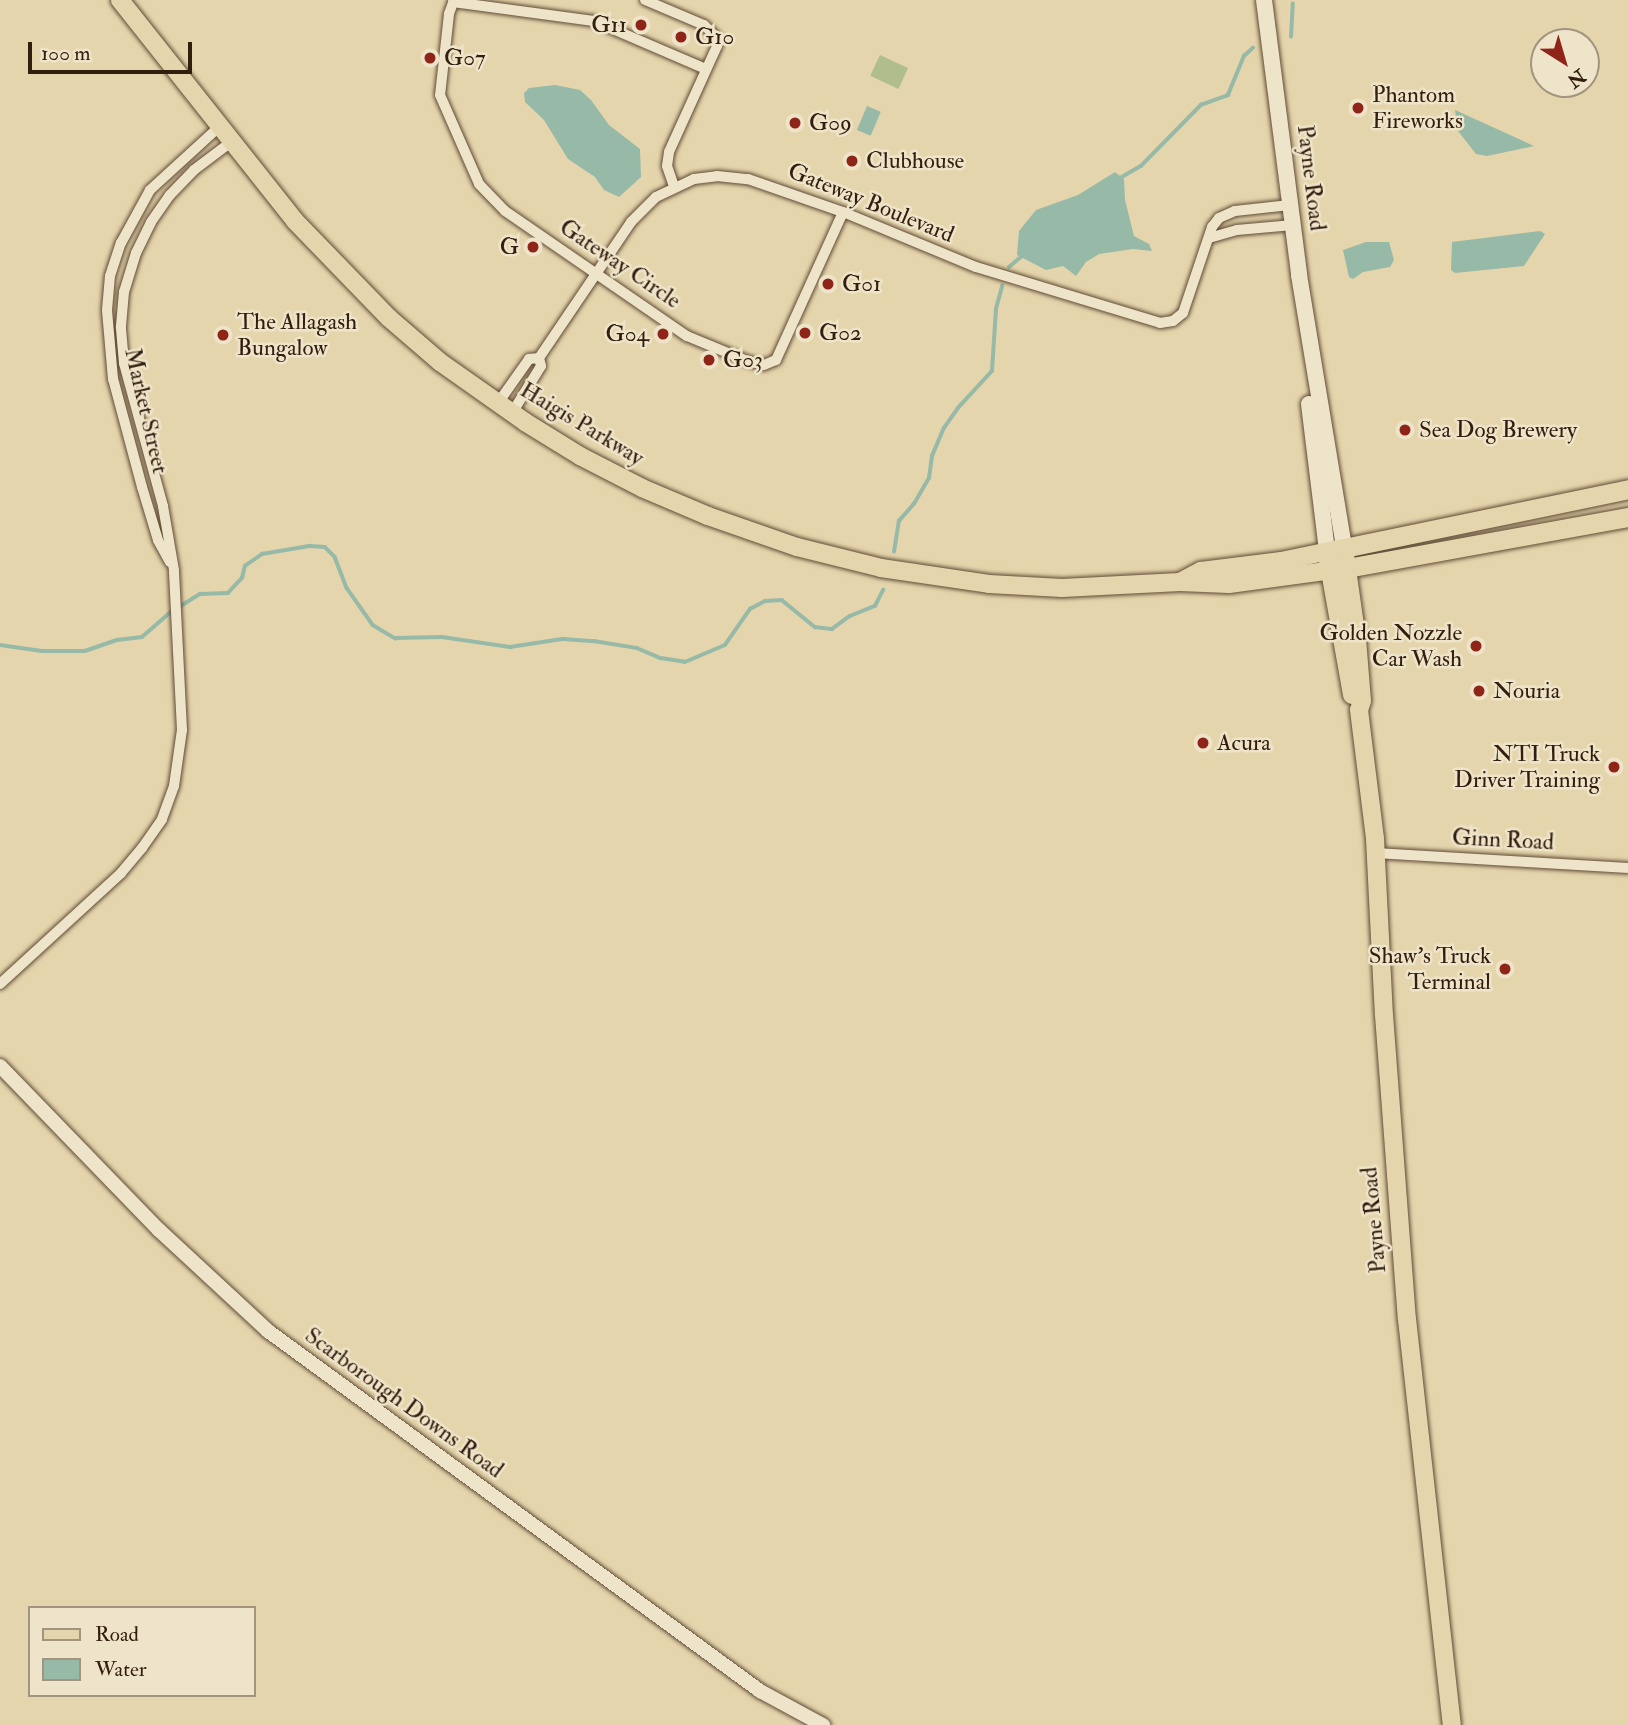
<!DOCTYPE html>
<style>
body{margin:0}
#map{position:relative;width:1628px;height:1725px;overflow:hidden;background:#e5d5ac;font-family:"IM FELL Double Pica",serif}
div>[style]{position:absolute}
.green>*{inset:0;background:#b0be8d;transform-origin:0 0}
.water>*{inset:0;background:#96b9a8;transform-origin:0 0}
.stream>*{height:3.5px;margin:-1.75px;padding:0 1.75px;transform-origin:1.75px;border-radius:1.75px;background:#96b9a8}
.roads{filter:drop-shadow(0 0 2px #604b36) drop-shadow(0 0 2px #604b36)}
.minor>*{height:10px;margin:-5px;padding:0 5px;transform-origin:5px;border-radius:5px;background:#eee4c9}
.tertiary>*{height:14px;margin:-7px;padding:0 7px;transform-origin:7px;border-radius:7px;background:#eee4c9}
.secondary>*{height:16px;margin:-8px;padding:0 8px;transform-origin:8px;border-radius:8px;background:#eee4c9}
.primary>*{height:18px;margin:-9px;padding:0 9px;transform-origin:9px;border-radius:9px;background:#e5d5ac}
.motorway>*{height:19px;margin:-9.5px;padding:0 9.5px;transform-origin:9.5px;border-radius:9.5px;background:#e5d5ac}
.dots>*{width:19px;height:19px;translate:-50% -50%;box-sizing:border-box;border:4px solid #eee4c9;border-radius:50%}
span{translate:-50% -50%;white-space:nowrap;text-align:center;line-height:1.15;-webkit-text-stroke:5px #eee4c9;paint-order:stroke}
.poi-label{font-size:23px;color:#331d0f}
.right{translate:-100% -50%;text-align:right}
.left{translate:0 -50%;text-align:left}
.street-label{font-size:23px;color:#331d0f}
.legend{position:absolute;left:28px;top:1606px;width:228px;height:91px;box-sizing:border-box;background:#eee4c9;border:2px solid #a3947f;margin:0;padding:9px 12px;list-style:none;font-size:21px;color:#331d0f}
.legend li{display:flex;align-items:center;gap:14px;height:35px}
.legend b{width:35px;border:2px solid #a3947f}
.north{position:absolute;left:1530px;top:28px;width:70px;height:70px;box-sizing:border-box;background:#eee4c9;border:2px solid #a3947f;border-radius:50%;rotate:143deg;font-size:19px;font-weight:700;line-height:28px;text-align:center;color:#331d0f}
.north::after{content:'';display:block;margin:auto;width:24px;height:32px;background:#8f2418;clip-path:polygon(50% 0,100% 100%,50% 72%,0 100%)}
.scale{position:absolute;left:28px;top:42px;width:164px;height:32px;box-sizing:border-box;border:4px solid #331d0f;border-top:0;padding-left:9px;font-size:21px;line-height:24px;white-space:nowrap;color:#331d0f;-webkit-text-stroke:5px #eee4c9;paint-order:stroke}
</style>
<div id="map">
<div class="green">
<i style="left:880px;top:55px;width:31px;height:23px;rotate:25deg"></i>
</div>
<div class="water">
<i style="clip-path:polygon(555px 85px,580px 90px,591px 100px,609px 125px,640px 149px,641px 177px,619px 197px,604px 190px,595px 177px,568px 159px,544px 120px,525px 102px,524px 93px,529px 88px)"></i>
<i style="left:867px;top:106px;width:15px;height:26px;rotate:23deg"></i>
<i style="clip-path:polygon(1455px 110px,1534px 146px,1487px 156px,1476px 154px,1458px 131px)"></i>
<i style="clip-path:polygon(1115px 172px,1124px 179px,1125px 200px,1134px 236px,1149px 244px,1152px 251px,1133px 249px,1099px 254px,1086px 262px,1076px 276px,1063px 266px,1046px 270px,1017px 255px,1019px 231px,1036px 210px,1078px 195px)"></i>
<i style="clip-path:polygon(1540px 231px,1545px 234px,1524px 266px,1455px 273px,1451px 270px,1452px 242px)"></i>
<i style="clip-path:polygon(1366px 242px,1389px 242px,1394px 260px,1390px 267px,1363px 272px,1353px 279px,1349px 277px,1343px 250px)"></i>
</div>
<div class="stream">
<i style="left:1291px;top:37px;width:33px;rotate:-87deg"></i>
<i style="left:1120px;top:178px;width:24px;rotate:-30deg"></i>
<i style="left:1141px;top:166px;width:86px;rotate:-45.5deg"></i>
<i style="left:1201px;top:105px;width:29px;rotate:-20deg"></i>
<i style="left:1228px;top:95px;width:42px;rotate:-67.7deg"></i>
<i style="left:1244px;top:56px;width:12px;rotate:-42deg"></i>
<i style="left:1009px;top:267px;width:17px;rotate:-40deg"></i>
<i style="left:894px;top:552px;width:31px;rotate:-81deg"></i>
<i style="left:899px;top:521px;width:23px;rotate:-49deg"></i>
<i style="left:914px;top:504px;width:30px;rotate:-60deg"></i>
<i style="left:929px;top:478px;width:22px;rotate:-82deg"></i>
<i style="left:932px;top:456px;width:30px;rotate:-67deg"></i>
<i style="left:944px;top:428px;width:24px;rotate:-55deg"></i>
<i style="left:958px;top:408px;width:50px;rotate:-47.4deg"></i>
<i style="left:992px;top:371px;width:62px;rotate:-86.3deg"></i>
<i style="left:996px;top:309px;width:24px;rotate:-75deg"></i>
<i style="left:0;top:645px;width:42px;rotate:8.1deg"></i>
<i style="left:42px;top:651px;width:43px"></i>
<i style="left:85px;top:651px;width:34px;rotate:-19deg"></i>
<i style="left:117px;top:640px;width:25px;rotate:-7deg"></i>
<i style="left:142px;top:637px;width:38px;rotate:-41deg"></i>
<i style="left:171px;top:612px;width:34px;rotate:-32deg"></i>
<i style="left:200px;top:594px;width:28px;rotate:-2deg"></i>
<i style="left:228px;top:593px;width:21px;rotate:-47deg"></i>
<i style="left:242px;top:578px;width:12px;rotate:-76deg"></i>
<i style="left:245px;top:566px;width:21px;rotate:-35deg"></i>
<i style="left:262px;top:554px;width:49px;rotate:-9.5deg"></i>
<i style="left:310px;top:546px;width:15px;rotate:4deg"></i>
<i style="left:325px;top:547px;width:14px;rotate:45deg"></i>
<i style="left:335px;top:557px;width:33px;rotate:69deg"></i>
<i style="left:347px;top:588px;width:45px;rotate:54.9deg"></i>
<i style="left:373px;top:625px;width:26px;rotate:31deg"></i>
<i style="left:395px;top:638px;width:47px;rotate:-1.2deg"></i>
<i style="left:442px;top:637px;width:69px;rotate:8.4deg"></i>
<i style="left:510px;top:647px;width:54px;rotate:-8.6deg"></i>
<i style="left:563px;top:639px;width:31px;rotate:4deg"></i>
<i style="left:594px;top:641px;width:44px;rotate:9.2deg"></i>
<i style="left:637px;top:648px;width:26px;rotate:23deg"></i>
<i style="left:661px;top:658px;width:24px;rotate:9deg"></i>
<i style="left:685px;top:662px;width:43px;rotate:-23deg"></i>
<i style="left:725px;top:645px;width:44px;rotate:-55.2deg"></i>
<i style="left:750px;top:609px;width:17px;rotate:-28deg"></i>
<i style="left:765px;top:601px;width:17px;rotate:-3deg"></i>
<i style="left:782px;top:600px;width:43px;rotate:39.3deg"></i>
<i style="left:815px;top:627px;width:17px;rotate:7deg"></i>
<i style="left:832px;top:629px;width:22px;rotate:-36deg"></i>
<i style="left:850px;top:616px;width:27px;rotate:-22deg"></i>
<i style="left:875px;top:606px;width:18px;rotate:-63deg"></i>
</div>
<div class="roads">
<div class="minor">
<i style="left:454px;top:0;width:15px;rotate:110deg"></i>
<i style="left:449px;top:14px;width:81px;rotate:96.3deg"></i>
<i style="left:440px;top:95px;width:97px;rotate:66.3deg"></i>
<i style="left:479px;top:184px;width:37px;rotate:46deg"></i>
<i style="left:505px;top:211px;width:221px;rotate:34.5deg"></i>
<i style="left:687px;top:336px;width:65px;rotate:22.6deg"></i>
<i style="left:747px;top:361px;width:17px;rotate:13deg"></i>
<i style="left:764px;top:365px;width:13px;rotate:-23deg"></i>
<i style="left:776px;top:360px;width:162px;rotate:-65.6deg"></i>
<i style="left:645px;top:0;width:64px;rotate:23deg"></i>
<i style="left:704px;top:25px;width:18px;rotate:45deg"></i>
<i style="left:717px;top:38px;width:8px;rotate:90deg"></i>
<i style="left:717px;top:46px;width:116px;rotate:114.4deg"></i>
<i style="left:669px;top:152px;width:14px;rotate:98deg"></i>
<i style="left:667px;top:166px;width:21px;rotate:71deg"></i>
<i style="left:453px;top:2px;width:142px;rotate:7.7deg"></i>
<i style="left:594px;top:21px;width:122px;rotate:23.2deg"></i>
<i style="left:1209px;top:238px;width:29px;rotate:-16deg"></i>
<i style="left:1237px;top:230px;width:56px;rotate:-5.1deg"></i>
<i style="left:498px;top:403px;width:54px;rotate:-54.8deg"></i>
<i style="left:529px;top:359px;width:10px;rotate:-6deg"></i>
<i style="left:512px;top:413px;width:55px;rotate:-58.3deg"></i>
<i style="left:541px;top:366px;width:8px;rotate:-104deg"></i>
<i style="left:539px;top:358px;width:164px;rotate:-55.9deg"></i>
<i style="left:631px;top:222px;width:35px;rotate:-45deg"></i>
<i style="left:656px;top:197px;width:42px;rotate:-25.3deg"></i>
<i style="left:694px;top:179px;width:23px;rotate:-7deg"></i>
<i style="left:717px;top:176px;width:31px;rotate:6deg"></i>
<i style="left:748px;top:179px;width:101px;rotate:19.2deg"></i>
<i style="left:843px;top:212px;width:144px;rotate:22.5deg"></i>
<i style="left:976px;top:267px;width:192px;rotate:16.9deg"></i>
<i style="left:1160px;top:323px;width:13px;rotate:-9deg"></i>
<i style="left:1173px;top:321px;width:13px;rotate:-39deg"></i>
<i style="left:1183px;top:313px;width:91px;rotate:-71.4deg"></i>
<i style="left:1212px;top:227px;width:11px;rotate:-52deg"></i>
<i style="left:1219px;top:218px;width:17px;rotate:-24deg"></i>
<i style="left:1235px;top:211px;width:55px;rotate:-6.2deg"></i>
<i style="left:170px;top:562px;width:25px;rotate:-119deg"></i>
<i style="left:158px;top:540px;width:55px;rotate:-106.8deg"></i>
<i style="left:142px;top:487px;width:112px;rotate:-105deg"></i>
<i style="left:113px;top:379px;width:69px;rotate:-95deg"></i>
<i style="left:107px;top:310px;width:34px;rotate:-85deg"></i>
<i style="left:110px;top:276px;width:35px;rotate:-72deg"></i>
<i style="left:121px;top:243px;width:60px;rotate:-61.3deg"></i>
<i style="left:150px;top:190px;width:93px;rotate:-42.4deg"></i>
<i style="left:1376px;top:853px;width:252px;rotate:3.4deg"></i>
<i style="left:0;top:984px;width:164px;rotate:-42.5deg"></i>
<i style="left:121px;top:873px;width:33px;rotate:-50deg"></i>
<i style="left:142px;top:848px;width:35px;rotate:-55deg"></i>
<i style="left:162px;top:819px;width:35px;rotate:-70deg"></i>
<i style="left:174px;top:786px;width:57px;rotate:-81.9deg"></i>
<i style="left:182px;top:730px;width:160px;rotate:-92.9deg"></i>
<i style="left:174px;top:570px;width:65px;rotate:-99.8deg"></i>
<i style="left:163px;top:506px;width:148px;rotate:-105.3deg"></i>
<i style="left:124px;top:363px;width:37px;rotate:-95deg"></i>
<i style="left:121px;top:326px;width:34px;rotate:-85deg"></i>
<i style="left:124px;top:292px;width:41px;rotate:-72.9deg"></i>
<i style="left:136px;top:253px;width:34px;rotate:-64deg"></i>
<i style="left:151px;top:222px;width:33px;rotate:-55deg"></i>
<i style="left:170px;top:195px;width:35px;rotate:-46deg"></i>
<i style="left:194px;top:170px;width:46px;rotate:-37.1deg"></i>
</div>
<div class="tertiary">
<i style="left:0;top:1066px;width:228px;rotate:45.9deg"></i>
<i style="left:159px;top:1230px;width:149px;rotate:42.8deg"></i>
<i style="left:268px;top:1331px;width:610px;rotate:36.19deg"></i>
<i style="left:760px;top:1691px;width:72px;rotate:28.4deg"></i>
</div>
<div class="secondary">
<i style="left:1264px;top:0;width:277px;rotate:82.7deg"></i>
<i style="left:1299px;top:275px;width:277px;rotate:80.6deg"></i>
<i style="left:1309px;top:404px;width:148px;rotate:83deg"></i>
</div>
<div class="primary">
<i style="left:120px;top:0;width:282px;rotate:51.6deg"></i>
<i style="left:295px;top:221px;width:135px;rotate:45.9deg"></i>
<i style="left:389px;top:318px;width:67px;rotate:40.8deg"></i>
<i style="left:440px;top:362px;width:104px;rotate:35.2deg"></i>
<i style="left:525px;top:422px;width:65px;rotate:31.7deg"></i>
<i style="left:580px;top:456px;width:70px;rotate:27.3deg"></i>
<i style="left:642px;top:488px;width:72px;rotate:23deg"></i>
<i style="left:708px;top:516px;width:94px;rotate:19.2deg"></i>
<i style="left:797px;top:547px;width:87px;rotate:14deg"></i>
<i style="left:881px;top:568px;width:109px;rotate:8.4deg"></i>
<i style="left:989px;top:584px;width:73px;rotate:3.1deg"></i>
<i style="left:1062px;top:588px;width:118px;rotate:-2.9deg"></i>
<i style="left:1180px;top:582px;width:49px;rotate:2.3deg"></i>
<i style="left:1229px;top:584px;width:119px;rotate:-7.7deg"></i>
<i style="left:1328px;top:560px;width:137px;rotate:79.9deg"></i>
<i style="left:1180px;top:582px;width:24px;rotate:-28deg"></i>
<i style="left:1201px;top:571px;width:81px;rotate:-7.1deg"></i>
<i style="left:1281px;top:561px;width:64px;rotate:-11.7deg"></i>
<i style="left:1344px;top:548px;width:92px;rotate:81.9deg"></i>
<i style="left:1357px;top:639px;width:62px;rotate:85.4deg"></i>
<i style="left:1362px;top:701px;width:9px;rotate:108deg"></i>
<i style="left:1359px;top:710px;width:130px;rotate:82.9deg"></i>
<i style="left:1375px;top:839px;width:176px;rotate:87.1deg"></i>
<i style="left:1384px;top:1015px;width:305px;rotate:85.7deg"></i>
<i style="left:1407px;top:1319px;width:408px;rotate:83.7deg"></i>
</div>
<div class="motorway">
<i style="left:1344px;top:548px;width:290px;rotate:-11.7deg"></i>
<i style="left:1347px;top:568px;width:286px;rotate:-10.3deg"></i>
</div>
</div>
<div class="dots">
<i style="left:641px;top:25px;background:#8f2418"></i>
<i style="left:681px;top:37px;background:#8f2418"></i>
<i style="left:430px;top:58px;background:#8f2418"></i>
<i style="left:1358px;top:108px;background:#8f2418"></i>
<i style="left:795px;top:123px;background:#8f2418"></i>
<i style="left:852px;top:161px;background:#8f2418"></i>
<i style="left:533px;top:247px;background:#8f2418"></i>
<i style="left:828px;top:284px;background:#8f2418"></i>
<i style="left:805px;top:333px;background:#8f2418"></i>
<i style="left:663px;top:334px;background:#8f2418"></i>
<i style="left:223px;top:335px;background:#8f2418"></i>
<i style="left:709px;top:360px;background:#8f2418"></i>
<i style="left:1405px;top:430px;background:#8f2418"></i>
<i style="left:1476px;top:646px;background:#8f2418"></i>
<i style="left:1479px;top:691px;background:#8f2418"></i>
<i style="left:1203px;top:743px;background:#8f2418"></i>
<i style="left:1614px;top:767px;background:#8f2418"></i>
<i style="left:1505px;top:969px;background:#8f2418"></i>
</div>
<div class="poi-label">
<span class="right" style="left:627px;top:25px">G11</span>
<span class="left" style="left:695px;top:37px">G10</span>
<span class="left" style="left:444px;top:58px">G07</span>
<span class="left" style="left:1372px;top:108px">Phantom<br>Fireworks</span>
<span class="left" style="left:809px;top:123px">G09</span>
<span class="left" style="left:866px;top:161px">Clubhouse</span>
<span class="right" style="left:519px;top:247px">G</span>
<span class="left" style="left:842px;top:284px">G01</span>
<span class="left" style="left:237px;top:335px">The Allagash<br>Bungalow</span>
<span class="left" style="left:819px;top:333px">G02</span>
<span class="right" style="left:649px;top:334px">G04</span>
<span class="left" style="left:723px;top:360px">G03</span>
<span class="left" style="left:1419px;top:430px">Sea Dog Brewery</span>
<span class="right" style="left:1462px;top:646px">Golden Nozzle<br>Car Wash</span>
<span class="left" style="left:1493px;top:691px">Nouria</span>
<span class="left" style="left:1217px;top:743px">Acura</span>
<span class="right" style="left:1600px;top:767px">NTI Truck<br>Driver Training</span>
<span class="right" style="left:1491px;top:969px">Shaw's Truck<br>Terminal</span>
</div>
<div class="street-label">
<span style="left:1311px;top:178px;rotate:83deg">Payne Road</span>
<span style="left:871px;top:203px;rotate:22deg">Gateway Boulevard</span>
<span style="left:620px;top:264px;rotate:34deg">Gateway Circle</span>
<span style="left:146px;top:411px;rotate:77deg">Market Street</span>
<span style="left:582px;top:424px;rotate:31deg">Haigis Parkway</span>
<span style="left:1503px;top:840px;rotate:3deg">Ginn Road</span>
<span style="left:1374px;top:1220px;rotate:-95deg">Payne Road</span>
<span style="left:404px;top:1403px;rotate:36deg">Scarborough Downs Road</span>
</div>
<ul class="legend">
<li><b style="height:9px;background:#e5d5ac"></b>Road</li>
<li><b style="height:19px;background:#96b9a8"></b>Water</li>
</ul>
<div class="north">N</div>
<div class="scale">100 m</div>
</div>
